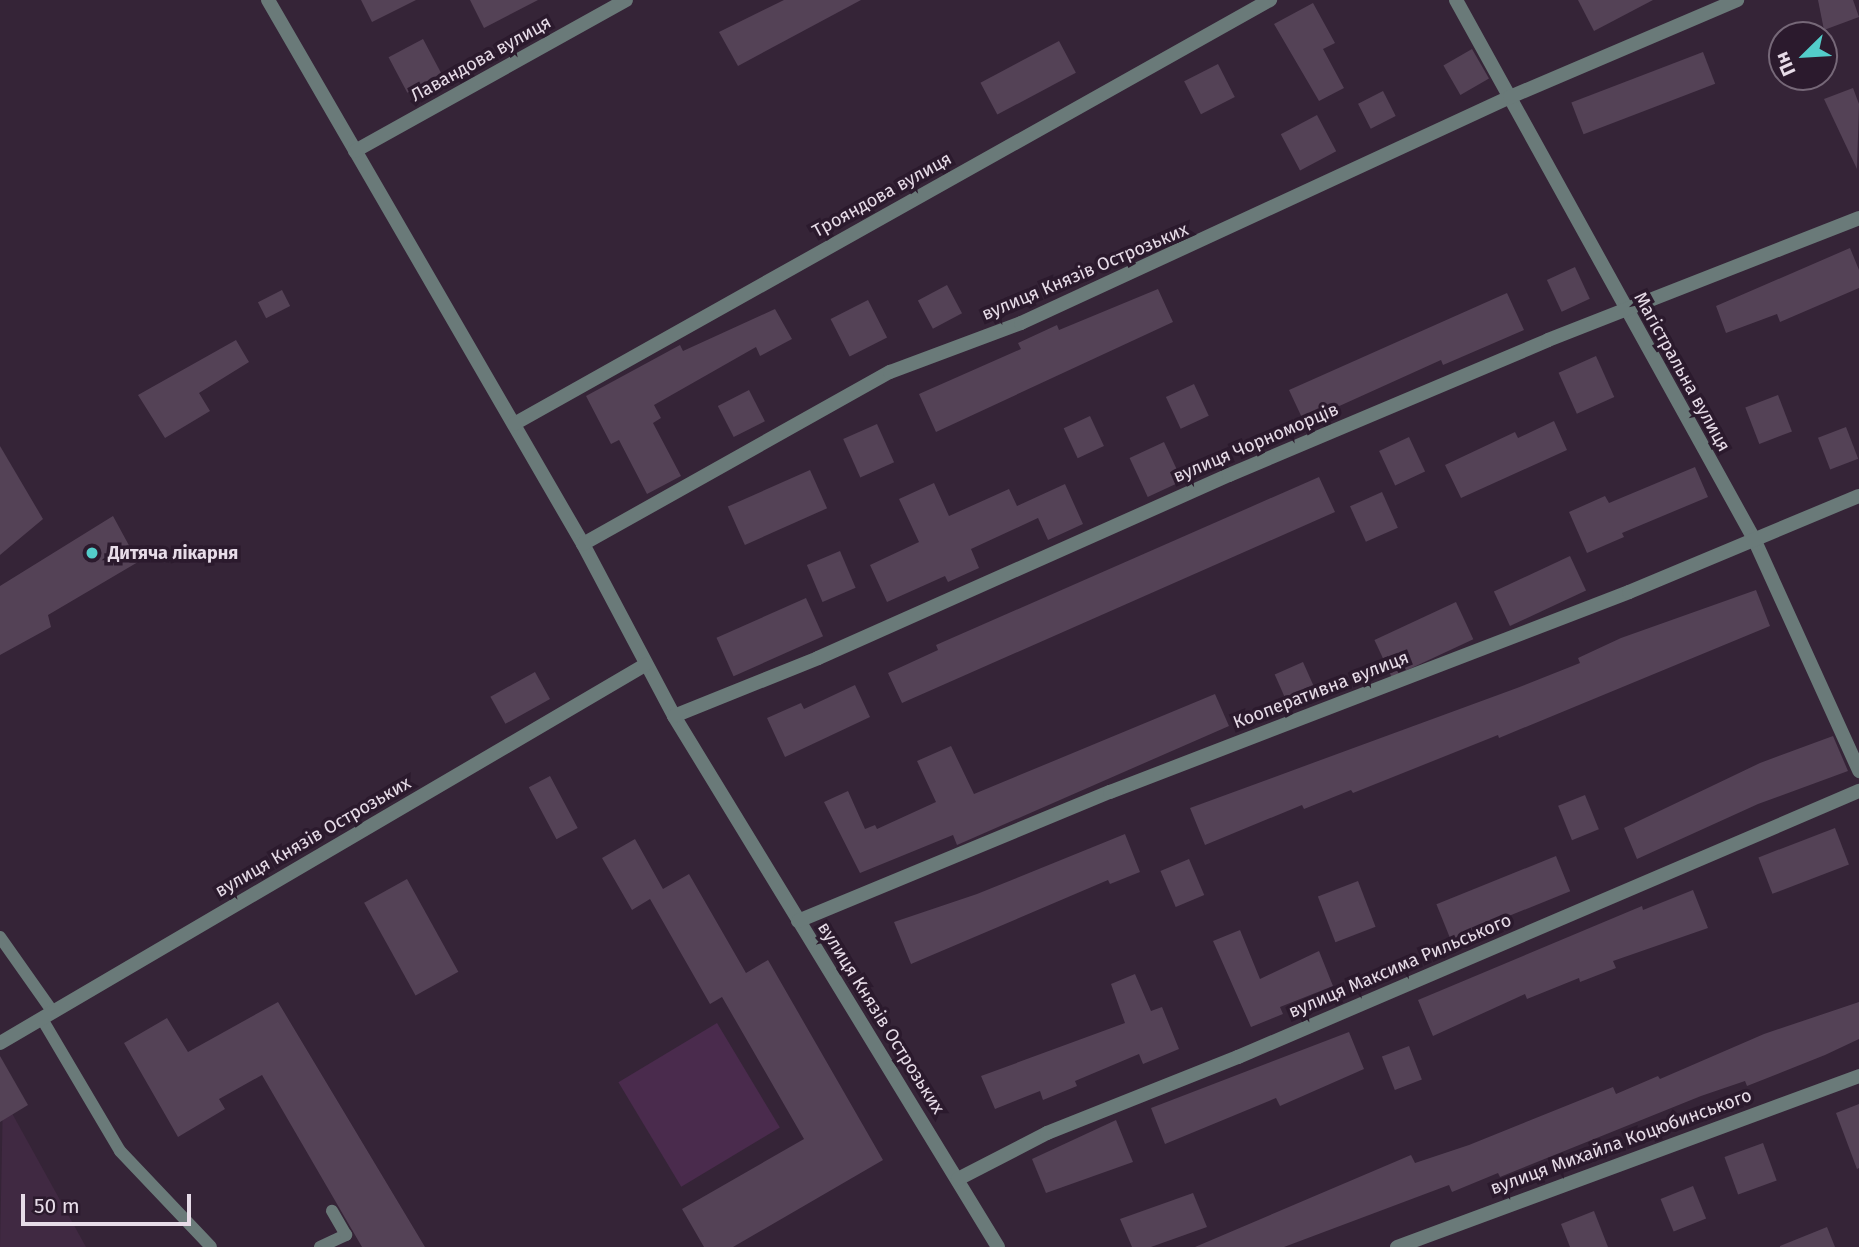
<!DOCTYPE html>
<meta charset="utf-8">
<style>
body{margin:0}
#map{position:relative;width:1859px;height:1247px;overflow:hidden;background:#352437;font-family:"Fira Sans",sans-serif}
div>[style]{position:absolute}
.built>*{inset:0;background:#402942}
.green>*{inset:0;background:#4a2b4d;transform-origin:0 0}
.building>*{inset:0;background:#544256;transform-origin:0 0}
.service>*{height:12px;margin:-6px;padding:0 6px;transform-origin:6px;border-radius:6px;background:#6a7a79}
.minor>*{height:14px;margin:-7px;padding:0 7px;transform-origin:7px;border-radius:7px;background:#6a7a79}
.dots>*{width:19px;height:19px;translate:-50% -50%;box-sizing:border-box;border:4px solid #2b1a2d;border-radius:50%}
span{translate:-50% -50%;white-space:nowrap;text-align:center;line-height:1.15;-webkit-text-stroke:7px #2b1a2d;paint-order:stroke}
.street-label{font-size:18px;color:#e7dce8}
.poi-label{font-size:18px;color:#e7dce8;font-weight:700}
.left{translate:0 -50%;text-align:left}
.north{position:absolute;left:1768px;top:21px;width:70px;height:70px;box-sizing:border-box;background:#2b1a2d;border:2px solid #766878;border-radius:50%;rotate:246deg;font-size:19px;font-weight:700;line-height:28px;text-align:center;color:#e7dce8}
.north::after{content:'';display:block;margin:auto;width:24px;height:32px;background:#53cdca;clip-path:polygon(50% 0,100% 100%,50% 72%,0 100%)}
.scale{position:absolute;left:21px;top:1194px;width:170px;height:32px;box-sizing:border-box;border:4px solid #e7dce8;border-top:0;padding-left:9px;font-size:21px;line-height:24px;white-space:nowrap;color:#e7dce8;-webkit-text-stroke:5px #2b1a2d;paint-order:stroke}
</style>
<div id="map">
<div class="built">
<i style="clip-path:polygon(3px 1097px,86px 1247px,0 1247px)"></i>
</div>
<div class="green">
<i style="left:717px;top:1023px;width:122px;height:115px;rotate:59deg"></i>
</div>
<div class="building">
<i style="clip-path:polygon(361px 0,416px 0,372px 22px)"></i>
<i style="clip-path:polygon(470px 0,538px 0,484px 28px)"></i>
<i style="clip-path:polygon(784px 0,861px 0,738px 66px,719px 32px)"></i>
<i style="clip-path:polygon(1578px 0,1653px 0,1594px 31px)"></i>
<i style="clip-path:polygon(1818px 0,1853px 0,1859px 17px,1824px 30px)"></i>
<i style="clip-path:polygon(1313px 3px,1335px 43px,1323px 49px,1344px 88px,1319px 101px,1274px 24px)"></i>
<i style="left:423px;top:39px;width:40px;height:39px;rotate:62deg"></i>
<i style="left:1059px;top:41px;width:36px;height:89px;rotate:62deg"></i>
<i style="left:1472px;top:49px;width:34px;height:33px;rotate:60deg"></i>
<i style="left:1703px;top:52px;width:34px;height:141px;rotate:69deg"></i>
<i style="left:1218px;top:64px;width:37px;height:38px;rotate:63deg"></i>
<i style="clip-path:polygon(1853px 88px,1859px 104px,1857px 169px,1824px 99px)"></i>
<i style="left:1383px;top:91px;width:28px;height:28px;rotate:63deg"></i>
<i style="left:1317px;top:115px;width:41px;height:41px;rotate:62deg"></i>
<i style="clip-path:polygon(1850px 248px,1859px 270px,1859px 288px,1780px 322px,1777px 314px,1726px 333px,1716px 306px)"></i>
<i style="left:1575px;top:267px;width:35px;height:31px;rotate:65deg"></i>
<i style="left:947px;top:285px;width:32px;height:33px;rotate:62deg"></i>
<i style="clip-path:polygon(1158px 289px,1173px 322px,936px 432px,919px 394px,1021px 349px,1018px 343px,1057px 325px,1059px 330px)"></i>
<i style="left:282px;top:290px;width:18px;height:27px;rotate:63deg"></i>
<i style="clip-path:polygon(1507px 293px,1524px 330px,1443px 365px,1441px 360px,1304px 422px,1289px 390px)"></i>
<i style="left:868px;top:300px;width:42px;height:42px;rotate:63deg"></i>
<i style="clip-path:polygon(775px 309px,792px 339px,760px 356px,756px 347px,654px 405px,661px 418px,653px 423px,681px 476px,647px 494px,619px 440px,611px 444px,586px 396px,680px 345px,683px 351px)"></i>
<i style="clip-path:polygon(236px 340px,249px 362px,199px 393px,210px 411px,165px 438px,138px 395px)"></i>
<i style="left:1596px;top:356px;width:45px;height:41px;rotate:66deg"></i>
<i style="left:1194px;top:384px;width:35px;height:31px;rotate:65deg"></i>
<i style="left:749px;top:390px;width:35px;height:35px;rotate:63deg"></i>
<i style="left:1778px;top:395px;width:39px;height:35px;rotate:69deg"></i>
<i style="left:1090px;top:416px;width:33px;height:29px;rotate:65deg"></i>
<i style="clip-path:polygon(1554px 421px,1567px 450px,1461px 498px,1445px 465px,1515px 432px,1518px 438px)"></i>
<i style="left:877px;top:424px;width:42px;height:37px;rotate:66deg"></i>
<i style="left:1846px;top:427px;width:34px;height:30px;rotate:69deg"></i>
<i style="left:1409px;top:437px;width:38px;height:33px;rotate:65deg"></i>
<i style="left:1164px;top:442px;width:43px;height:38px;rotate:65deg"></i>
<i style="clip-path:polygon(0 446px,43px 519px,0 555px)"></i>
<i style="clip-path:polygon(1695px 467px,1708px 497px,1622px 533px,1624px 537px,1587px 553px,1569px 512px,1605px 496px,1609px 503px)"></i>
<i style="left:810px;top:470px;width:42px;height:90px;rotate:66deg"></i>
<i style="clip-path:polygon(1319px 477px,1335px 512px,902px 703px,888px 673px,938px 650px,936px 645px)"></i>
<i style="clip-path:polygon(934px 483px,949px 516px,1009px 489px,1017px 506px,1065px 484px,1083px 524px,1048px 540px,1038px 518px,971px 549px,979px 568px,948px 582px,945px 576px,887px 602px,870px 565px,919px 542px,899px 499px)"></i>
<i style="left:1382px;top:492px;width:39px;height:35px;rotate:66deg"></i>
<i style="clip-path:polygon(113px 516px,138px 562px,48px 615px,51px 627px,0 655px,0 586px)"></i>
<i style="left:840px;top:551px;width:40px;height:36px;rotate:67deg"></i>
<i style="left:1570px;top:556px;width:38px;height:84px;rotate:65deg"></i>
<i style="clip-path:polygon(1756px 590px,1770px 626px,1499px 738px,1498px 735px,1353px 793px,1351px 790px,1304px 809px,1302px 805px,1205px 845px,1190px 808px,1517px 688px,1580px 663px,1578px 658px,1621px 638px)"></i>
<i style="left:806px;top:598px;width:42px;height:98px;rotate:66deg"></i>
<i style="left:1456px;top:602px;width:41px;height:90px;rotate:65deg"></i>
<i style="left:1303px;top:662px;width:36px;height:31px;rotate:66deg"></i>
<i style="left:535px;top:672px;width:31px;height:51px;rotate:61deg"></i>
<i style="clip-path:polygon(855px 685px,870px 717px,785px 757px,767px 718px,801px 703px,804px 709px)"></i>
<i style="clip-path:polygon(1215px 694px,1229px 726px,957px 845px,953px 835px,860px 873px,824px 802px,848px 791px,865px 829px,875px 825px,877px 829px,936px 802px,917px 761px,951px 746px,974px 794px)"></i>
<i style="clip-path:polygon(1833px 736px,1848px 771px,1758px 804px,1637px 859px,1624px 828px,1760px 763px)"></i>
<i style="left:550px;top:776px;width:59px;height:24px;rotate:62deg"></i>
<i style="left:1585px;top:795px;width:37px;height:29px;rotate:68deg"></i>
<i style="left:1835px;top:828px;width:39px;height:82px;rotate:69deg"></i>
<i style="clip-path:polygon(1125px 834px,1140px 872px,1110px 884px,1108px 880px,911px 964px,894px 922px,977px 894px)"></i>
<i style="clip-path:polygon(635px 839px,663px 889px,689px 874px,746px 973px,768px 960px,883px 1160px,733px 1247px,704px 1247px,682px 1209px,804px 1139px,722px 997px,710px 1004px,650px 899px,632px 910px,602px 858px)"></i>
<i style="left:1556px;top:856px;width:38px;height:129px;rotate:68deg"></i>
<i style="left:1189px;top:859px;width:39px;height:31px;rotate:67deg"></i>
<i style="left:407px;top:879px;width:106px;height:49px;rotate:61deg"></i>
<i style="left:1358px;top:881px;width:49px;height:43px;rotate:69deg"></i>
<i style="clip-path:polygon(1693px 890px,1708px 928px,1613px 961px,1616px 968px,1580px 982px,1579px 978px,1527px 999px,1525px 994px,1433px 1036px,1418px 1000px,1642px 906px,1643px 910px)"></i>
<i style="clip-path:polygon(1240px 930px,1260px 979px,1319px 951px,1333px 986px,1280px 1007px,1283px 1014px,1251px 1027px,1213px 941px)"></i>
<i style="clip-path:polygon(1135px 974px,1151px 1011px,1162px 1007px,1179px 1049px,1143px 1064px,1139px 1054px,1075px 1081px,1077px 1086px,1043px 1100px,1040px 1091px,995px 1109px,981px 1076px,1125px 1023px,1111px 984px)"></i>
<i style="clip-path:polygon(278px 1002px,425px 1247px,362px 1247px,262px 1075px,219px 1099px,225px 1109px,178px 1137px,124px 1043px,167px 1018px,188px 1052px)"></i>
<i style="clip-path:polygon(1859px 1002px,1859px 1039px,1825px 1055px,1747px 1086px,1745px 1081px,1701px 1096px,1500px 1177px,1498px 1173px,1452px 1192px,1449px 1185px,1284px 1247px,1195px 1247px,1411px 1155px,1415px 1163px,1469px 1145px,1613px 1087px,1616px 1094px,1658px 1076px,1660px 1079px,1764px 1034px)"></i>
<i style="clip-path:polygon(1349px 1032px,1364px 1069px,1280px 1106px,1276px 1098px,1165px 1144px,1151px 1108px)"></i>
<i style="left:1409px;top:1046px;width:36px;height:29px;rotate:69deg"></i>
<i style="clip-path:polygon(0 1056px,28px 1105px,0 1122px)"></i>
<i style="clip-path:polygon(1859px 1104px,1859px 1168px,1857px 1169px,1836px 1113px)"></i>
<i style="clip-path:polygon(1116px 1120px,1133px 1162px,1046px 1193px,1032px 1159px)"></i>
<i style="left:1763px;top:1143px;width:40px;height:41px;rotate:70deg"></i>
<i style="left:1693px;top:1186px;width:35px;height:35px;rotate:68deg"></i>
<i style="clip-path:polygon(1193px 1193px,1207px 1227px,1151px 1247px,1132px 1247px,1120px 1219px)"></i>
<i style="clip-path:polygon(1594px 1211px,1608px 1247px,1570px 1247px,1561px 1224px)"></i>
<i style="clip-path:polygon(1827px 1227px,1835px 1247px,1780px 1247px,1780px 1246px)"></i>
</div>
<div class="service">
<i style="left:0;top:937px;width:92px;rotate:54.8deg"></i>
<i style="left:42px;top:1019px;width:153px;rotate:59.4deg"></i>
<i style="left:120px;top:1151px;width:132px;rotate:46.5deg"></i>
<i style="left:320px;top:1247px;width:29px;rotate:-25deg"></i>
<i style="left:346px;top:1235px;width:28px;rotate:-120deg"></i>
</div>
<div class="minor">
<i style="left:268px;top:0;width:629px;rotate:59.93deg"></i>
<i style="left:583px;top:544px;width:195px;rotate:62.1deg"></i>
<i style="left:674px;top:716px;width:622px;rotate:58.61deg"></i>
<i style="left:1456px;top:0;width:616px;rotate:61.06deg"></i>
<i style="left:1754px;top:539px;width:255px;rotate:65.6deg"></i>
<i style="left:355px;top:151px;width:310px;rotate:-29.1deg"></i>
<i style="left:514px;top:424px;width:867px;rotate:-29.29deg"></i>
<i style="left:583px;top:544px;width:352px;rotate:-29.3deg"></i>
<i style="left:890px;top:372px;width:140px;rotate:-20.5deg"></i>
<i style="left:1021px;top:323px;width:539px;rotate:-24.8deg"></i>
<i style="left:1510px;top:97px;width:247px;rotate:-23.1deg"></i>
<i style="left:674px;top:716px;width:155px;rotate:-21.9deg"></i>
<i style="left:818px;top:658px;width:450px;rotate:-24deg"></i>
<i style="left:1229px;top:475px;width:346px;rotate:-22.9deg"></i>
<i style="left:1548px;top:340px;width:334px;rotate:-21.4deg"></i>
<i style="left:798px;top:921px;width:338px;rotate:-22.5deg"></i>
<i style="left:1110px;top:792px;width:556px;rotate:-21.07deg"></i>
<i style="left:1629px;top:592px;width:249px;rotate:-22.7deg"></i>
<i style="left:0;top:1043px;width:748px;rotate:-30.37deg"></i>
<i style="left:958px;top:1179px;width:100px;rotate:-27.3deg"></i>
<i style="left:1047px;top:1133px;width:206px;rotate:-21.7deg"></i>
<i style="left:1238px;top:1057px;width:676px;rotate:-23.19deg"></i>
<i style="left:1397px;top:1247px;width:493px;rotate:-20.3deg"></i>
</div>
<div class="dots">
<i style="left:92px;top:553px;background:#53cdca"></i>
</div>
<div class="street-label">
<span style="left:481px;top:59px;rotate:-29deg">Лавандова вулиця</span>
<span style="left:882px;top:195px;rotate:-29deg">Трояндова вулиця</span>
<span style="left:1085px;top:272px;rotate:-23deg">вулиця Князів Острозьких</span>
<span style="left:1682px;top:372px;rotate:61deg">Магістральна вулиця</span>
<span style="left:1256px;top:443px;rotate:-23deg">вулиця Чорноморців</span>
<span style="left:1321px;top:690px;rotate:-21deg">Кооперативна вулиця</span>
<span style="left:313px;top:837px;rotate:-30deg">вулиця Князів Острозьких</span>
<span style="left:1400px;top:966px;rotate:-23deg">вулиця Максима Рильського</span>
<span style="left:881px;top:1018px;rotate:58deg">вулиця Князів Острозьких</span>
<span style="left:1621px;top:1142px;rotate:-20deg">вулиця Михайла Коцюбинського</span>
</div>
<div class="poi-label">
<span class="left" style="left:108px;top:553px">Дитяча лікарня</span>
</div>
<div class="north">Пн</div>
<div class="scale">50 m</div>
</div>
